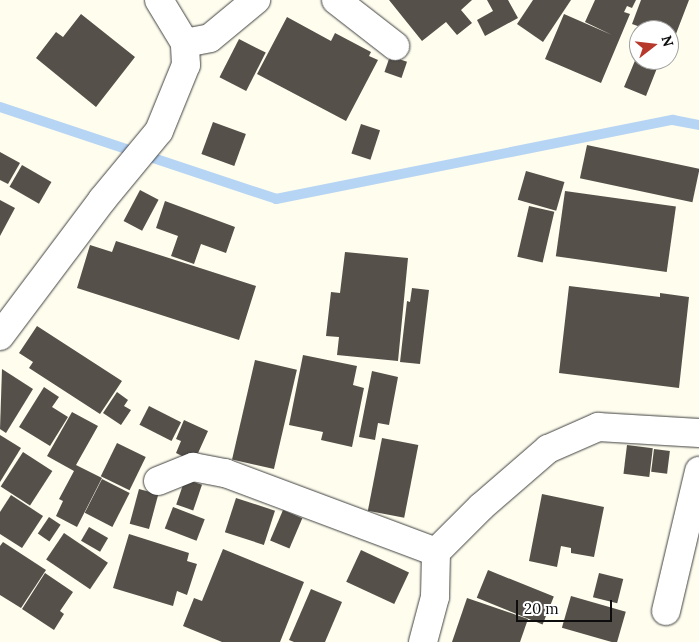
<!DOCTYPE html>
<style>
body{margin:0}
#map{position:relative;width:699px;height:642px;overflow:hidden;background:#fefdee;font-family:Lora,serif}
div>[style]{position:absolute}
.stream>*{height:10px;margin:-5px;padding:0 5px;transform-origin:5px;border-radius:5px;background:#b6d4f3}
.building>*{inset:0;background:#55504a;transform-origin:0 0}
.roads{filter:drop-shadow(0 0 1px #404040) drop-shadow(0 0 1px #404040)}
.minor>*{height:28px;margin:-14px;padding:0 14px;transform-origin:14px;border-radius:14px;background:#fff}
span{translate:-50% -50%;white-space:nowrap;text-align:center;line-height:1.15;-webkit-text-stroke:5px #fff;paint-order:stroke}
.north{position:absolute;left:629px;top:20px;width:50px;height:50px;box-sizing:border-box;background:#fff;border:1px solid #9e9e9e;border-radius:50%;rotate:74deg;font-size:14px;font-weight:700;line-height:20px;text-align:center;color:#0d0d0d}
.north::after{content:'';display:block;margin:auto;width:18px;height:22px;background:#b6392c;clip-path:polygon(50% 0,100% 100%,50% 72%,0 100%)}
.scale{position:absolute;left:516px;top:600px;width:96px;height:22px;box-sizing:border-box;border:2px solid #0d0d0d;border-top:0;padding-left:6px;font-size:15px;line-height:18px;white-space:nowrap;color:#0d0d0d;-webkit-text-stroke:4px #fff;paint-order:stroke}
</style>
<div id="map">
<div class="stream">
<i style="left:0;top:107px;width:291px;rotate:18.4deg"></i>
<i style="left:276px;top:199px;width:405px;rotate:-11.3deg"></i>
<i style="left:673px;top:120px;width:26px;rotate:11deg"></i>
</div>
<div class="building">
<i style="clip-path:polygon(389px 0,472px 0,461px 10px,472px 23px,457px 35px,446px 22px,422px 41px)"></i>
<i style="clip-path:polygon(487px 0,508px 0,518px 18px,485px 36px,477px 20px,493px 11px)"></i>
<i style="clip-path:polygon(533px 0,571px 0,543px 42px,517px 24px)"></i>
<i style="clip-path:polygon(595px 0,636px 0,632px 8px,627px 6px,624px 12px,630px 14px,601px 83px,545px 59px,564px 14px,612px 35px,585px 22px)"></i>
<i style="clip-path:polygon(641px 0,689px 0,674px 39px,669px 38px,669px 30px,649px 30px,632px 24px)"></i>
<i style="clip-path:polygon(81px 14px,135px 57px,96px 107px,36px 58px,56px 32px,63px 37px)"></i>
<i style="clip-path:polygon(287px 17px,331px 41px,335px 33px,371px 52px,369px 56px,378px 60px,346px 121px,257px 74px)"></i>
<i style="left:239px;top:39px;width:30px;height:43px;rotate:27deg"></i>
<i style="clip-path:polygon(639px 51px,639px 60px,659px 63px,646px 96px,624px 87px)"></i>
<i style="left:390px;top:56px;width:18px;height:17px;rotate:19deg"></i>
<i style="left:213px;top:122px;width:35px;height:34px;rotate:20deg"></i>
<i style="left:361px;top:124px;width:20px;height:31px;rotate:18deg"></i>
<i style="left:587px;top:145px;width:115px;height:34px;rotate:12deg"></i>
<i style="clip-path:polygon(0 152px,20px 163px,8px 184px,0 180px)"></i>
<i style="left:22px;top:165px;width:34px;height:25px;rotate:30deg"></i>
<i style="left:526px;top:171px;width:40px;height:30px;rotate:16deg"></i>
<i style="left:140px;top:190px;width:21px;height:35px;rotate:28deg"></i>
<i style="left:565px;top:191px;width:112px;height:66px;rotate:8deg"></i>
<i style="clip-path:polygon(0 200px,15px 208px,0 236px)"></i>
<i style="clip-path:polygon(165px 201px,235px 227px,226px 253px,201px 244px,194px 264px,171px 256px,178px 236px,156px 228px)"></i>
<i style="left:529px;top:206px;width:26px;height:52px;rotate:13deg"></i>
<i style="clip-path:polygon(116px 241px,256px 286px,239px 340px,77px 288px,90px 245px,112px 252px)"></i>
<i style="clip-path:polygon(345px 252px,408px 258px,398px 361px,337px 355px,339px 337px,326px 336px,331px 292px,340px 293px)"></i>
<i style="clip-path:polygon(569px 286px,660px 297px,660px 293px,689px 297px,679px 388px,559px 373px)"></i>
<i style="clip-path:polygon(412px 288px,429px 290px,420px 364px,400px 362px,407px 301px,410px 302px)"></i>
<i style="clip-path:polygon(37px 326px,122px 381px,100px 414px,29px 368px,33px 362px,19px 353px)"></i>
<i style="clip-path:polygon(303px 355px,357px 366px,353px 385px,364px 388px,352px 447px,321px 440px,323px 432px,289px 425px)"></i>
<i style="left:255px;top:360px;width:43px;height:102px;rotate:13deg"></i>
<i style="clip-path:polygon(2px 369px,33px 389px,6px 433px,0 429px)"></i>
<i style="clip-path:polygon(372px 371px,398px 377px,389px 425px,378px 423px,375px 440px,359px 437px)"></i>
<i style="clip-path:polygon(44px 387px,59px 397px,52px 407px,68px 417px,50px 446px,19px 427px)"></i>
<i style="clip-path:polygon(117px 392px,128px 400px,124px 406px,131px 410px,121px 425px,103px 413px)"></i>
<i style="left:149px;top:406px;width:36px;height:21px;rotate:27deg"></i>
<i style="clip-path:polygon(72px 412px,98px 426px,76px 465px,102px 478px,77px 527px,56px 516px,63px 501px,59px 499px,74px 471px,47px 456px)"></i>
<i style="clip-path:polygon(184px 420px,208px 431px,194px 462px,176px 453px,181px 441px,176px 439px)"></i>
<i style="clip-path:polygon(0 435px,21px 448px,0 482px)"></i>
<i style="left:382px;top:438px;width:37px;height:74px;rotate:11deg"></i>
<i style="left:117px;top:443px;width:32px;height:37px;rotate:26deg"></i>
<i style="left:627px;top:445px;width:26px;height:29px;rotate:7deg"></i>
<i style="left:654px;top:449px;width:16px;height:23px;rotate:7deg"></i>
<i style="left:23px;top:452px;width:35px;height:41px;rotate:33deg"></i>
<i style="left:102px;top:479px;width:31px;height:38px;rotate:27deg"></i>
<i style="left:185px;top:479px;width:18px;height:27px;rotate:19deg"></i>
<i style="left:139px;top:489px;width:20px;height:36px;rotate:15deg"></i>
<i style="clip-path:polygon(542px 494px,604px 507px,594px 557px,571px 553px,571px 548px,561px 546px,557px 567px,529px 561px)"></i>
<i style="clip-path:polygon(11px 495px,43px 516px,22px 548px,0 534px,0 512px)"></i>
<i style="left:236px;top:498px;width:41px;height:36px;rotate:18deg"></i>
<i style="left:173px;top:507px;width:34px;height:23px;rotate:21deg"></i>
<i style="left:283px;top:510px;width:21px;height:33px;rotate:23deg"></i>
<i style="left:49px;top:517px;width:14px;height:20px;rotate:34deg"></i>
<i style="left:89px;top:527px;width:22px;height:16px;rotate:30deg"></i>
<i style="left:64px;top:533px;width:53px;height:32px;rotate:34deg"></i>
<i style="clip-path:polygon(129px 534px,189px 553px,187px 561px,197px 564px,187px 595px,177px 591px,173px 606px,113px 588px)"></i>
<i style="clip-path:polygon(3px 542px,46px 570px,21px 608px,0 595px,0 546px)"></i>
<i style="clip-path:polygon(223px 549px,304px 582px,280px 642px,222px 642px,183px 626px,194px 598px,202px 601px)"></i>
<i style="left:361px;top:550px;width:53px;height:35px;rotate:25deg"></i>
<i style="left:488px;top:570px;width:71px;height:30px;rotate:22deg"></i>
<i style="clip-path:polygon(45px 573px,73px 592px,60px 611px,64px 614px,54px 630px,22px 609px)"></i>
<i style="left:599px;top:573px;width:25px;height:25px;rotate:14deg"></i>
<i style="clip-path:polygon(311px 589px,342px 602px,325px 642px,294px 642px,289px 640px)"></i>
<i style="left:571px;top:596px;width:57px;height:33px;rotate:16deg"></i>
<i style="clip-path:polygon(467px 598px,528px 619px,520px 642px,452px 642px)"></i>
</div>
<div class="roads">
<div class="minor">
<i style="left:336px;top:0;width:75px;rotate:37.9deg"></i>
<i style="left:185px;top:43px;width:25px;rotate:-11deg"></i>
<i style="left:210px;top:38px;width:60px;rotate:-39.6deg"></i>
<i style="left:0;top:336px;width:170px;rotate:-53.1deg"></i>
<i style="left:102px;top:200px;width:89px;rotate:-50.4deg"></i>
<i style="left:159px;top:131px;width:71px;rotate:-67.8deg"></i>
<i style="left:186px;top:65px;width:22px;rotate:-93deg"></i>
<i style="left:185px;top:43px;width:50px;rotate:-121.2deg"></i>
<i style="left:158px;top:481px;width:38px;rotate:-22deg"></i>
<i style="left:193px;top:467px;width:33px;rotate:11deg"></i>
<i style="left:225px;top:473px;width:225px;rotate:20.5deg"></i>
<i style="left:666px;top:611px;width:144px;rotate:-76.7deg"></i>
<i style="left:423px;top:642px;width:47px;rotate:-75.1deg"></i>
<i style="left:435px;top:597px;width:45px;rotate:-88.7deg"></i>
<i style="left:436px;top:552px;width:64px;rotate:-45deg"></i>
<i style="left:481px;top:507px;width:89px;rotate:-40.9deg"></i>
<i style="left:548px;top:449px;width:55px;rotate:-23.7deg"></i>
<i style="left:598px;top:427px;width:101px;rotate:3.4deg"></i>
</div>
</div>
<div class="north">N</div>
<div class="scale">20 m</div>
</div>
